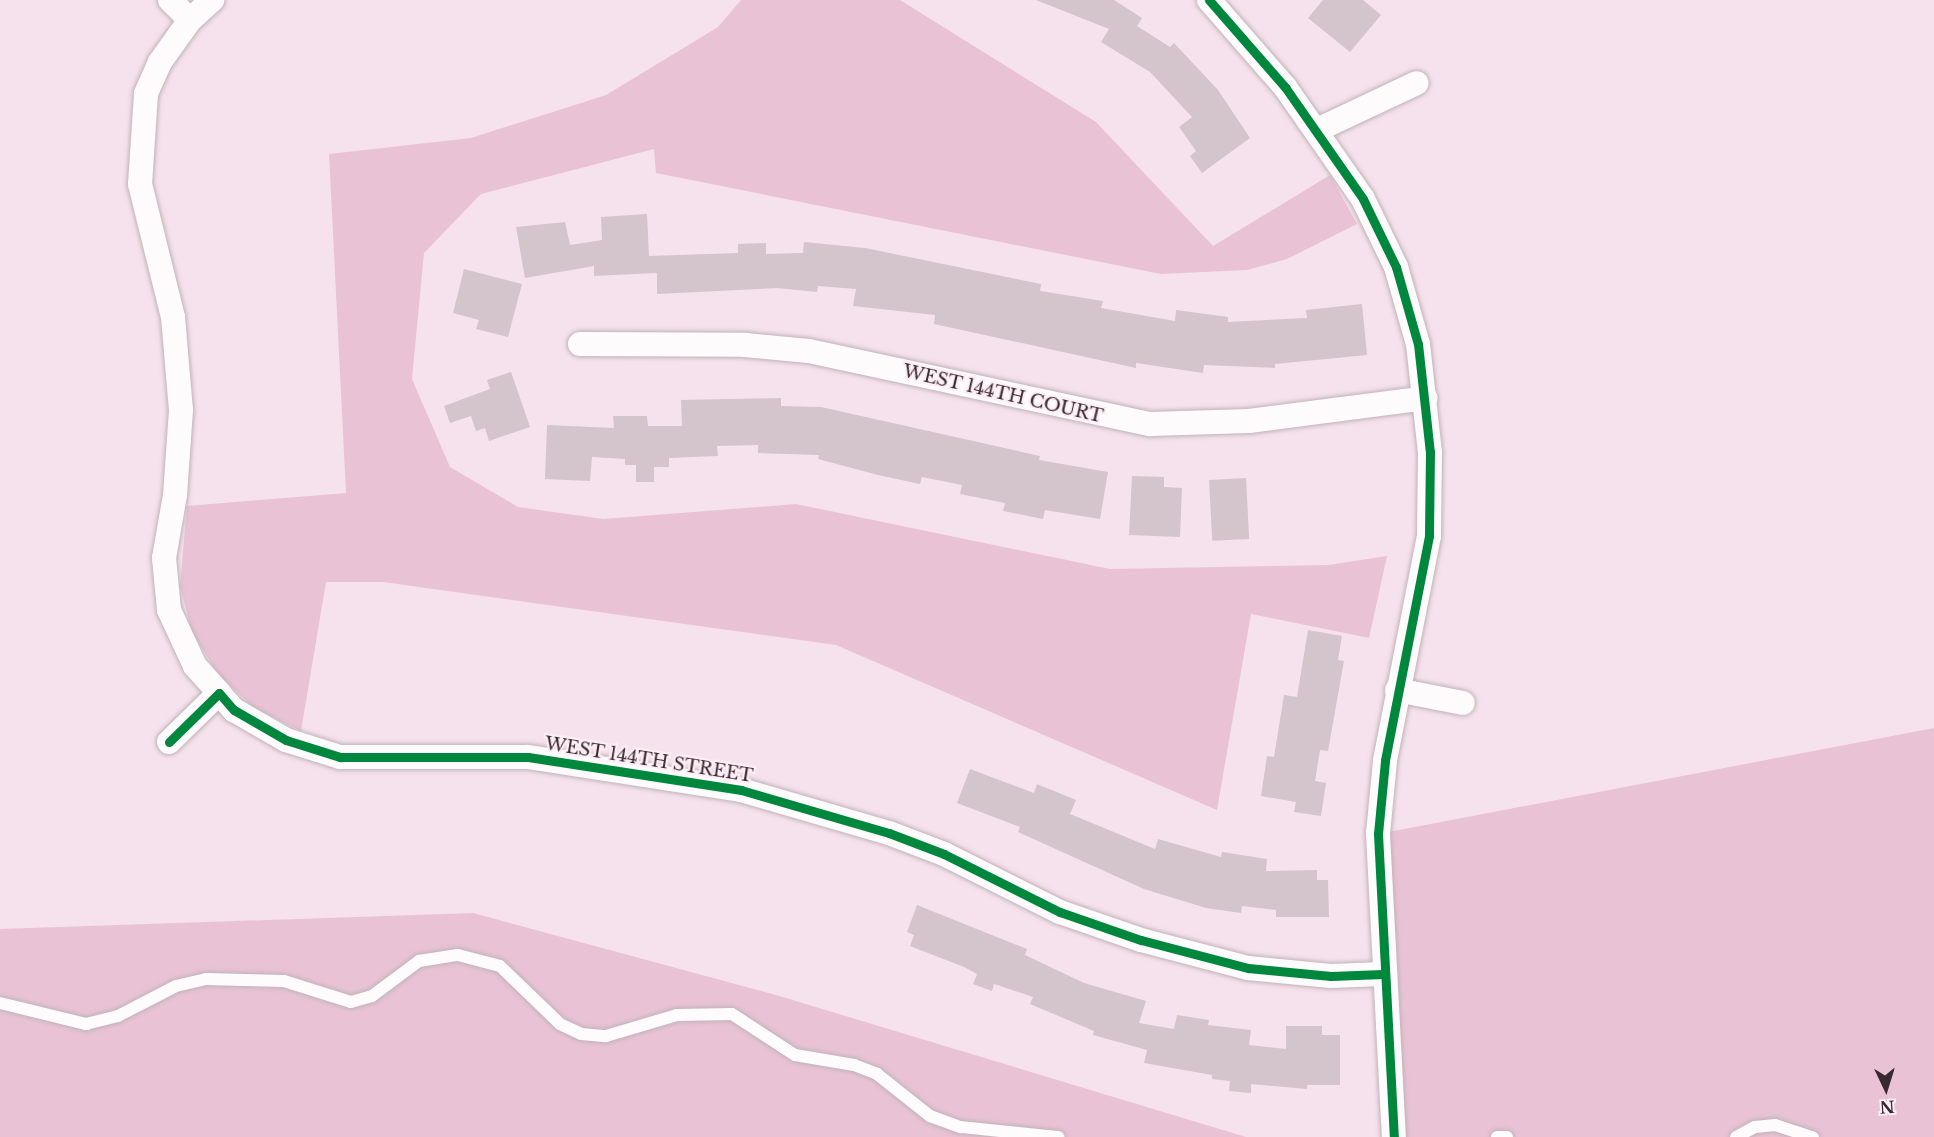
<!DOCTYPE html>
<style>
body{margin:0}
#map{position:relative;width:1934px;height:1137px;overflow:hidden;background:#f6e2ec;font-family:"Libre Baskerville",serif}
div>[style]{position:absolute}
.green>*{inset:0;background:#e9c3d5}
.building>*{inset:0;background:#d4c4cc;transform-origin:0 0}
.roads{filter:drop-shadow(0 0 2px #c1b2b9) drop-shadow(0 0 2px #c1b2b9)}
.service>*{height:12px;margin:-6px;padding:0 6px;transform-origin:6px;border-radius:6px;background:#fefbfc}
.minor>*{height:24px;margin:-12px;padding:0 12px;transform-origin:12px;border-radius:12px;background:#fefbfc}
.cycleway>*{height:9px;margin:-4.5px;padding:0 4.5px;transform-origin:4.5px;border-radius:4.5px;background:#00873e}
span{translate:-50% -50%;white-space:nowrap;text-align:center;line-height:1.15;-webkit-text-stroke:4.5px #fdeef5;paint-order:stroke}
.street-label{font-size:18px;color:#372930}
.north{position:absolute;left:1856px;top:1059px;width:60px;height:60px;-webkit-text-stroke:4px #fdeef5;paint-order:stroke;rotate:176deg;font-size:16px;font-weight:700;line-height:24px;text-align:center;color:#372930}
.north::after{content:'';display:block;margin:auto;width:21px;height:27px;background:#372930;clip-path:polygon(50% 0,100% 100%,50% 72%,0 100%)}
</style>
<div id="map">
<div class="green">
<i style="clip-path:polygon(741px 0,900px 0,1096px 122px,1213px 246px,1330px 175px,1357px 224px,1287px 259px,1247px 270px,1161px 274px,656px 173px,654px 149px,481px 194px,424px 253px,412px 379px,450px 467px,518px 507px,603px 519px,796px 504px,1110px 569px,1328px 565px,1387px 556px,1369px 638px,1251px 614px,1217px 810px,836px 645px,383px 582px,326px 582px,301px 731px,254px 708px,218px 674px,192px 632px,180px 586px,187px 506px,346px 493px,329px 154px,471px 138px,606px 95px,718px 27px)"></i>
<i style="clip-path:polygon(1934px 728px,1934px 1137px,1398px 1137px,1378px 834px)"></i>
<i style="clip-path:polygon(473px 913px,776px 995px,1246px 1137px,0 1137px,0 929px)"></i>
</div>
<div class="building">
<i style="clip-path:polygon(1036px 0,1114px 0,1142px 18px,1137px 26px,1170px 47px,1174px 43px,1218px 90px,1250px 138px,1202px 173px,1190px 156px,1196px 151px,1179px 127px,1192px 117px,1150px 72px,1101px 42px,1109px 29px)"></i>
<i style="clip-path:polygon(1323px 0,1363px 0,1381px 15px,1350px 52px,1308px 18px)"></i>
<i style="clip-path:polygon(647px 214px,649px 256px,738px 253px,738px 244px,766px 243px,766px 254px,803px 253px,804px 242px,865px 248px,1041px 284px,1040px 291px,1103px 301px,1101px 308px,1175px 321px,1176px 310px,1228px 317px,1228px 322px,1307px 318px,1306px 310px,1362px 304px,1367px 355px,1275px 364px,1275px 368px,1204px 365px,1203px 373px,1136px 363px,1136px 368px,934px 324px,935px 315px,853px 306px,856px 289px,818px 286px,817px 292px,777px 288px,657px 294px,657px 273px,594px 276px,594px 266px,525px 278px,516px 227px,565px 222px,570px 245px,602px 240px,601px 217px)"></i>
<i style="clip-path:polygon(464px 269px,522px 284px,508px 337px,476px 329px,479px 320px,453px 313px)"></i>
<i style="clip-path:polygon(511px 372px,530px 427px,489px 441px,485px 428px,476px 431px,471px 416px,450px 423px,444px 406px,490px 389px,487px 380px)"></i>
<i style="clip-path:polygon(781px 398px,781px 406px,821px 407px,1040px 456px,1039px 460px,1108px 472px,1100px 519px,1045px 510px,1043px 519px,1003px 511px,1005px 503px,960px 494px,962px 485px,922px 477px,920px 484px,878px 475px,818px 459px,819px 455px,758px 453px,758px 445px,717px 446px,718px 456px,669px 458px,669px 467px,654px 467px,654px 482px,636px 482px,636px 465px,625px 465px,625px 459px,592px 457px,590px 481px,545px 479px,547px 425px,614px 428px,613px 416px,647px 416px,648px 426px,682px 426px,681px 400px)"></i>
<i style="clip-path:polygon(1132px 476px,1164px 477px,1164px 487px,1182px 488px,1180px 537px,1129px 535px)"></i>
<i style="left:1246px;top:478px;width:61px;height:37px;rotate:87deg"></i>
<i style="clip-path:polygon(1308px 630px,1342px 636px,1338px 660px,1344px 661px,1328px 751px,1320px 750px,1315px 781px,1326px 783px,1321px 816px,1294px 812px,1296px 802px,1261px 796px,1267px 756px,1274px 757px,1284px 695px,1297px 697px)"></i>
<i style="clip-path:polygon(970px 769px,1034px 793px,1037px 784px,1076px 800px,1070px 814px,1155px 849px,1158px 839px,1221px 857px,1222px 852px,1267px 859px,1266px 871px,1317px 870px,1317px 880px,1328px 880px,1329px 917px,1276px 917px,1276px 910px,1242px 906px,1241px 913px,1206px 908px,1144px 889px,1018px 832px,1020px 827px,957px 803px)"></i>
<i style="clip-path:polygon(917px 905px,1027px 949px,1025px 955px,1084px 983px,1146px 1001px,1139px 1023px,1174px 1029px,1177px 1015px,1209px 1020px,1208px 1025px,1251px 1030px,1249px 1045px,1286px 1049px,1286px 1026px,1322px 1026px,1322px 1035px,1340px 1035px,1340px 1085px,1307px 1085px,1307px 1089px,1251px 1084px,1251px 1093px,1229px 1091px,1230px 1081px,1212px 1079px,1212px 1075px,1144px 1063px,1147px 1050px,1093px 1035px,1094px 1031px,1030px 1004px,1033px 997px,994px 984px,992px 991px,973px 984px,977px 974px,964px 967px,910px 946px,914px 935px,907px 932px)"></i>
</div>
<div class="roads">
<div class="service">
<i style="left:0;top:1003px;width:89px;rotate:13.7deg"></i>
<i style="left:86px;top:1024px;width:33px;rotate:-14deg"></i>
<i style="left:118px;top:1016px;width:65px;rotate:-27.3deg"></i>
<i style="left:176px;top:986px;width:31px;rotate:-13deg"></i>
<i style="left:206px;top:979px;width:78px;rotate:1.5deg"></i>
<i style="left:284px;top:981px;width:70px;rotate:17.4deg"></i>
<i style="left:351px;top:1002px;width:22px;rotate:-16deg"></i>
<i style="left:372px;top:996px;width:59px;rotate:-36.7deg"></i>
<i style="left:419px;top:961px;width:39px;rotate:-9deg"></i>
<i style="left:458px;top:955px;width:43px;rotate:14.7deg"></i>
<i style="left:500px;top:966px;width:83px;rotate:44deg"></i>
<i style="left:560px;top:1024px;width:23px;rotate:25deg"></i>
<i style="left:581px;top:1034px;width:25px;rotate:5deg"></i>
<i style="left:606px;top:1036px;width:74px;rotate:-16.5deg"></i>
<i style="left:677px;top:1015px;width:55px;rotate:-1deg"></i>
<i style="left:732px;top:1014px;width:75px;rotate:33.1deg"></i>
<i style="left:795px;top:1055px;width:60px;rotate:9.6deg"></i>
<i style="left:854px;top:1065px;width:25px;rotate:21deg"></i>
<i style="left:877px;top:1074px;width:68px;rotate:38.4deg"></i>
<i style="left:930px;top:1116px;width:33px;rotate:20deg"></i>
<i style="left:961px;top:1127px;width:98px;rotate:5.9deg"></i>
<i style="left:1497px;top:1137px;width:10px"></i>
<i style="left:1736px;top:1137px;width:21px;rotate:-28deg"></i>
<i style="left:1755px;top:1127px;width:20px;rotate:-6deg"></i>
<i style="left:1775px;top:1125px;width:40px;rotate:18deg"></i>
</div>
<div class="minor">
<i style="left:170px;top:0;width:28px;rotate:45deg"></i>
<i style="left:190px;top:20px;width:30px;rotate:-42deg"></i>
<i style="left:1209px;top:0;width:116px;rotate:48.9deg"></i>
<i style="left:1285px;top:87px;width:136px;rotate:55.1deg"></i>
<i style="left:1363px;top:199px;width:76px;rotate:64.1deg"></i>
<i style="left:1396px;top:267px;width:80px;rotate:74.1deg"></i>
<i style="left:1418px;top:344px;width:109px;rotate:83.7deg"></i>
<i style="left:1430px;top:452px;width:84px;rotate:90.7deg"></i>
<i style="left:1429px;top:536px;width:229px;rotate:101.1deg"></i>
<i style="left:1385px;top:761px;width:73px;rotate:95.5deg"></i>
<i style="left:1378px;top:834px;width:303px;rotate:87deg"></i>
<i style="left:190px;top:20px;width:52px;rotate:125.5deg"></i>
<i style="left:160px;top:62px;width:35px;rotate:114deg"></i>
<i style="left:146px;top:94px;width:90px;rotate:93.8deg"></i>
<i style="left:140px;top:184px;width:137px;rotate:76.1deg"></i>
<i style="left:173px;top:317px;width:93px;rotate:85.1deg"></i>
<i style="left:181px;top:410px;width:85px;rotate:94deg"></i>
<i style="left:175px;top:495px;width:64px;rotate:99.9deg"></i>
<i style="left:164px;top:558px;width:52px;rotate:84.5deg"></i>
<i style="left:169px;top:610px;width:62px;rotate:65.1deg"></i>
<i style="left:195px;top:666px;width:36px;rotate:48deg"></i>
<i style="left:1317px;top:130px;width:110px;rotate:-25.2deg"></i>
<i style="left:580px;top:344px;width:165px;rotate:0.3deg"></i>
<i style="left:745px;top:345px;width:64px;rotate:5.4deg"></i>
<i style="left:809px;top:351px;width:349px;rotate:12.1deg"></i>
<i style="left:1150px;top:424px;width:99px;rotate:-1.7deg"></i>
<i style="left:1249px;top:421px;width:178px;rotate:-7.4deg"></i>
<i style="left:1397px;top:690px;width:67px;rotate:11.1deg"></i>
<i style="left:169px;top:742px;width:70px;rotate:-44.4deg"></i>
<i style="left:219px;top:693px;width:23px;rotate:49deg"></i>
<i style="left:234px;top:710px;width:60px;rotate:30deg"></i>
<i style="left:286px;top:740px;width:57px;rotate:17.5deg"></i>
<i style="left:340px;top:757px;width:188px"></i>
<i style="left:528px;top:757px;width:216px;rotate:8.8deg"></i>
<i style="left:741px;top:790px;width:154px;rotate:16.2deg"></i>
<i style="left:889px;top:833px;width:59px;rotate:20.9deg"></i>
<i style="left:944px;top:854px;width:130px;rotate:26.6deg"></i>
<i style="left:1060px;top:912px;width:86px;rotate:19.1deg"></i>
<i style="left:1141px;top:940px;width:111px;rotate:14.7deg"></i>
<i style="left:1248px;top:968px;width:83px;rotate:5.5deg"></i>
<i style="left:1331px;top:976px;width:52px;rotate:-2.2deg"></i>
</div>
</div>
<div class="cycleway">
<i style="left:1209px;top:0;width:116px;rotate:48.9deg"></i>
<i style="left:1285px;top:87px;width:136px;rotate:55.1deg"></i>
<i style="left:1363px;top:199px;width:76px;rotate:64.1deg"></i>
<i style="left:1396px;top:267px;width:80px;rotate:74.1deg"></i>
<i style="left:1418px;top:344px;width:109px;rotate:83.7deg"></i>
<i style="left:1430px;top:452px;width:84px;rotate:90.7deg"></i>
<i style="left:1429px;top:536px;width:229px;rotate:101.1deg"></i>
<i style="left:1385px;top:761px;width:73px;rotate:95.5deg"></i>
<i style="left:1378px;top:834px;width:303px;rotate:87deg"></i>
<i style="left:169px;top:742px;width:70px;rotate:-44.4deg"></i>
<i style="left:219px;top:693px;width:23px;rotate:49deg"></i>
<i style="left:234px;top:710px;width:60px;rotate:30deg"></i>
<i style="left:286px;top:740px;width:57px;rotate:17.5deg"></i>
<i style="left:340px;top:757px;width:188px"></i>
<i style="left:528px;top:757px;width:216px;rotate:8.8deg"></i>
<i style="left:741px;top:790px;width:154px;rotate:16.2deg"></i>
<i style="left:889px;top:833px;width:59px;rotate:20.9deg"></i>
<i style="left:944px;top:854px;width:130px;rotate:26.6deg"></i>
<i style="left:1060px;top:912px;width:86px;rotate:19.1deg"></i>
<i style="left:1141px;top:940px;width:111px;rotate:14.7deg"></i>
<i style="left:1248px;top:968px;width:83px;rotate:5.5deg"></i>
<i style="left:1331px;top:976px;width:52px;rotate:-2.2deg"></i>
</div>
<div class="street-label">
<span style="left:1003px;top:394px;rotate:13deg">WEST 144TH COURT</span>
<span style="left:649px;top:760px;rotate:9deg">WEST 144TH STREET</span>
</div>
<div class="north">N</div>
</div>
